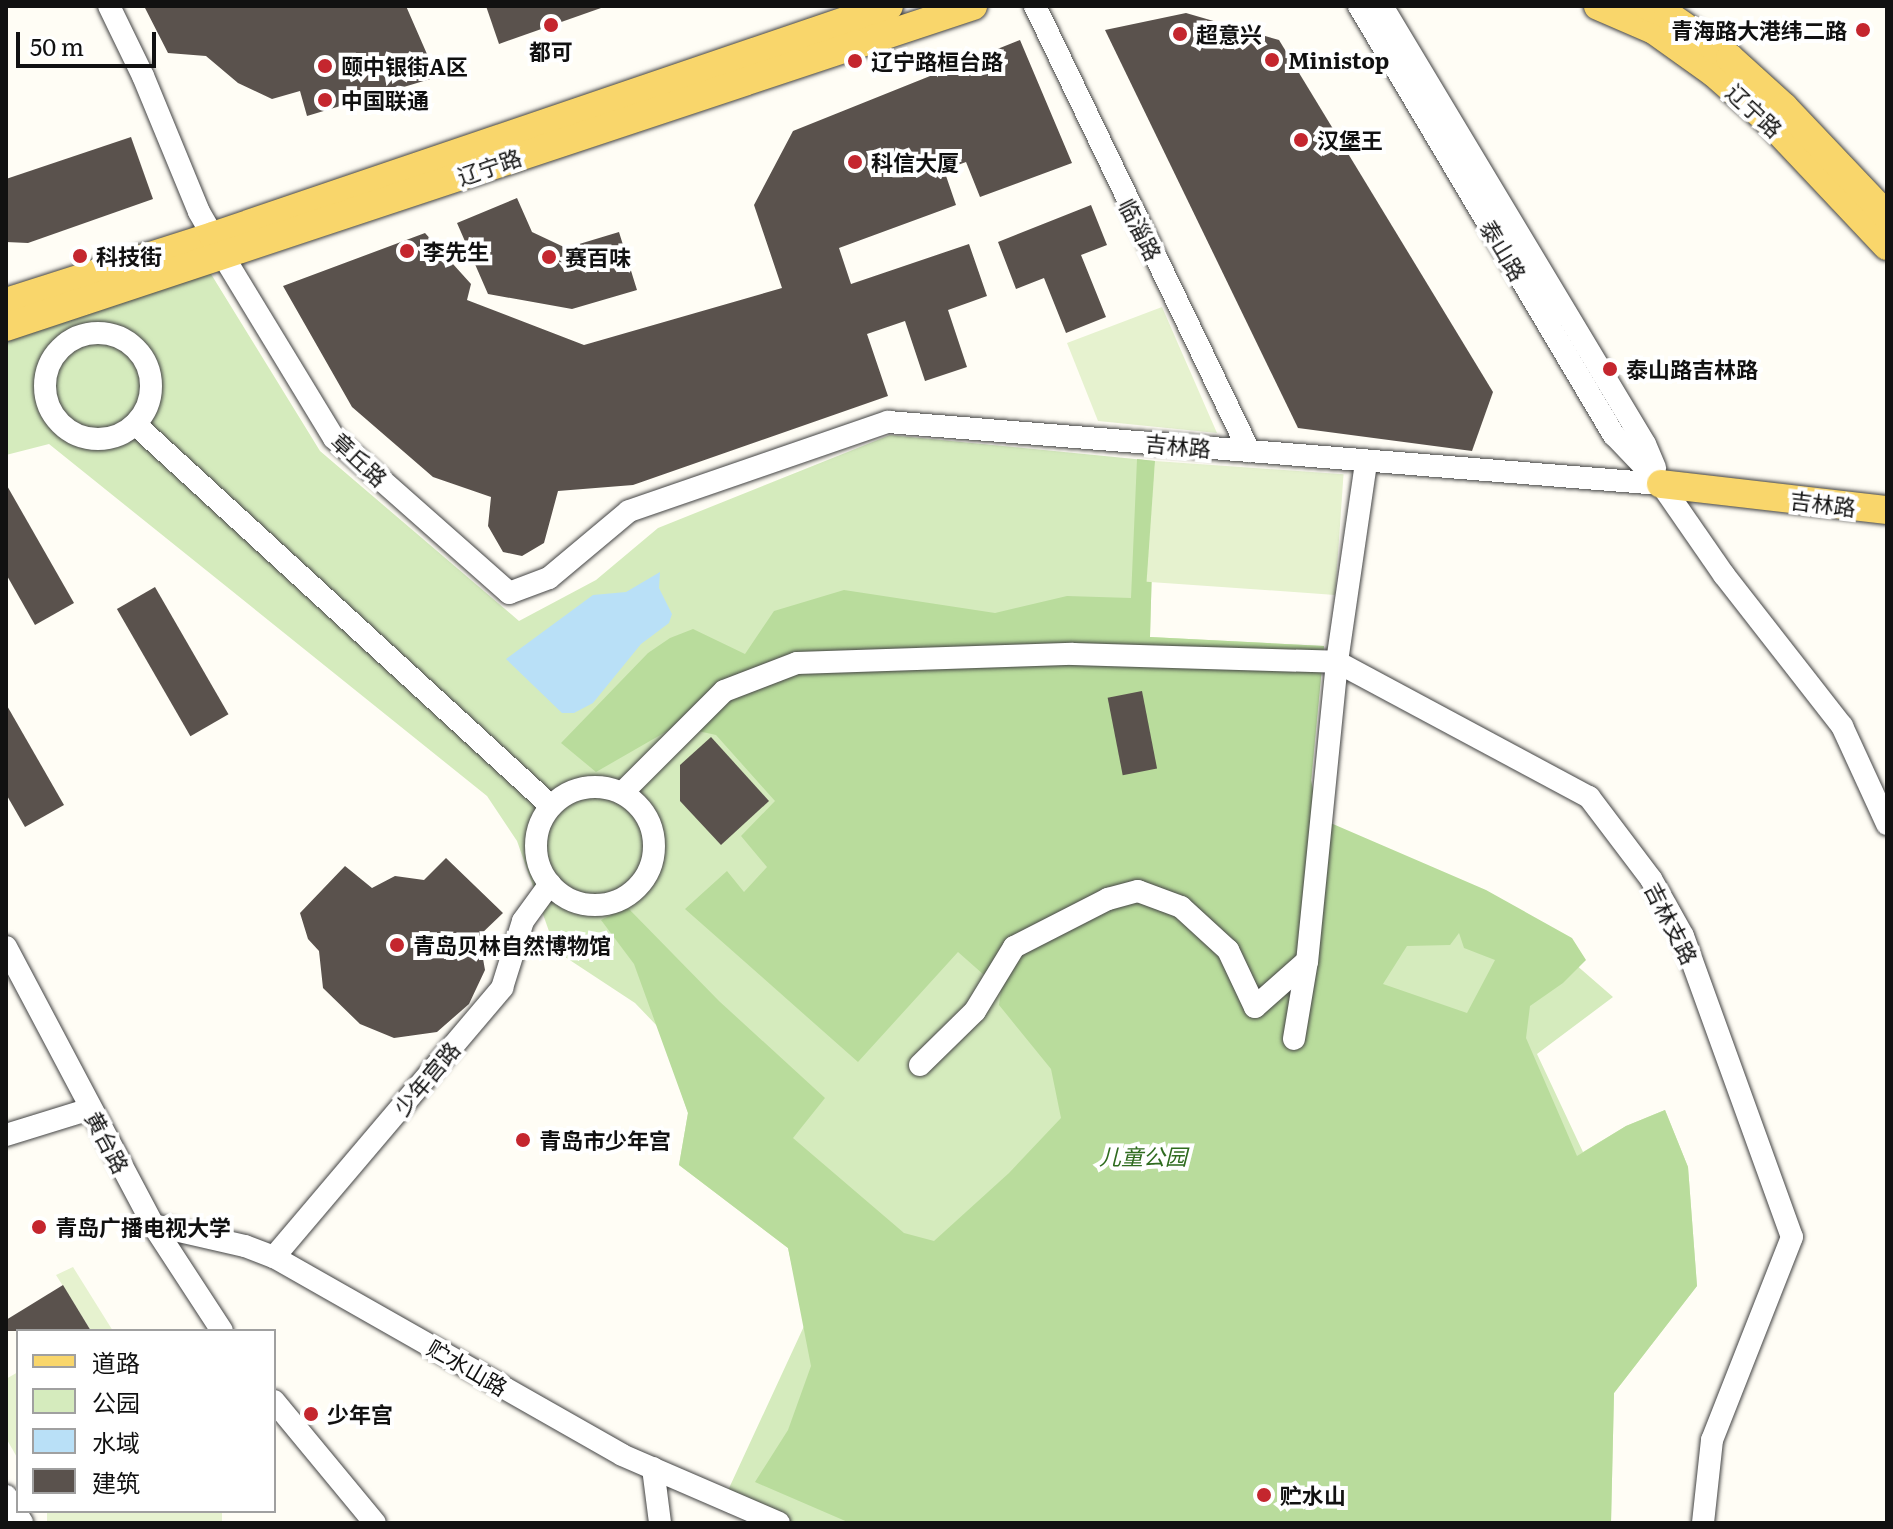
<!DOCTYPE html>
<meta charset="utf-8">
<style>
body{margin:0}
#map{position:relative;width:1893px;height:1529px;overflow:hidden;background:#fffdf5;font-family:Literata,"Noto Sans SC",serif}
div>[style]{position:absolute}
.green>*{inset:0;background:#d5ebbd}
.forest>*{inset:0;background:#b9dc9c}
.pitch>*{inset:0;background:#e6f2cf;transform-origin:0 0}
.water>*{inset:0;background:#b9e0f7}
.building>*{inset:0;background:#5a524d;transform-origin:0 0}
.roads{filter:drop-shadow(0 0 2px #444) drop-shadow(0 0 2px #444)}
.minor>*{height:22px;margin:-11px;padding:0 11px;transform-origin:11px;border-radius:11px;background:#fff}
.minor>.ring{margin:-11px;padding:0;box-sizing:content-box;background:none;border:22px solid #fff;border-radius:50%}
.major>*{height:28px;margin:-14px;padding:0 14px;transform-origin:14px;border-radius:14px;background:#f9d66b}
.dots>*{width:22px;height:22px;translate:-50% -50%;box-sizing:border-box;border:4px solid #fff;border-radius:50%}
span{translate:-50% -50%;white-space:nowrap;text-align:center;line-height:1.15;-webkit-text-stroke:8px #fff;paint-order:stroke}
.poi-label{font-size:22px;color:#111;font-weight:700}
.right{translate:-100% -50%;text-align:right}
.left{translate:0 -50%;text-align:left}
.street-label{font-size:22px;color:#111}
.park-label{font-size:22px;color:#2f6b1f;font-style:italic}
.frame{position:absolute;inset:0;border:8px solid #111;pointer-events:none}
.legend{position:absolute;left:16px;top:1329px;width:260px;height:184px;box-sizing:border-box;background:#fff;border:2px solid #a0a0a0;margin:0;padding:10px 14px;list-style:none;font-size:24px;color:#111}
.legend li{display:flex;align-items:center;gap:16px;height:40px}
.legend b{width:40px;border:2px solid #a0a0a0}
.scale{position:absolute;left:16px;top:32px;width:140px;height:36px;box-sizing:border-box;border:4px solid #111;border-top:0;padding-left:10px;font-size:24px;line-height:28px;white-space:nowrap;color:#111;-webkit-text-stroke:6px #fff;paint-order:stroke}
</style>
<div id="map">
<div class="green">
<i style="clip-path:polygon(203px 261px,320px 451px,519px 621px,596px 580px,658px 528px,890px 435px,1155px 461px,1150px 637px,1324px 646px,1307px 827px,1523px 919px,1613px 997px,1537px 1054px,1583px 1152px,1626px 1126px,1665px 1110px,1688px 1167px,1697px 1286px,1614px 1393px,1611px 1523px,779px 1523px,724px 1499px,805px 1324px,788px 1248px,679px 1165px,688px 1113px,660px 1029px,635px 1003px,556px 951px,517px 841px,487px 796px,49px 444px,6px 455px,6px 320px)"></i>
</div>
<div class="forest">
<i style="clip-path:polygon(evenodd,1137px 459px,1155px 461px,1150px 637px,1324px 646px,1311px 780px,1319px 818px,1486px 890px,1572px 938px,1586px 960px,1563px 983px,1530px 1006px,1526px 1038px,1577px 1156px,1626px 1126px,1665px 1110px,1688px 1167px,1697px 1286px,1614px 1393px,1611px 1523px,850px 1523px,755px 1482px,788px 1430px,811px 1366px,788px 1248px,679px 1165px,688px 1113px,634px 964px,601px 920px,627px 907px,719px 1001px,825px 1098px,793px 1138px,904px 1233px,934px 1241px,1009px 1173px,1061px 1118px,1051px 1069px,999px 1005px,1001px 990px,958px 952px,858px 1062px,685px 909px,727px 871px,744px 892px,767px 867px,741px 836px,775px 801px,716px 735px,676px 726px,596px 772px,561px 743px,648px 653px,670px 638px,693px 629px,745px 654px,774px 611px,844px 590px,995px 613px,1067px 596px,1131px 598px,1137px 459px,1459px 933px,1464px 948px,1495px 960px,1467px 1013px,1383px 984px,1407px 946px,1450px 945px,1459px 933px)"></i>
</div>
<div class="pitch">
<i style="clip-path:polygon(1162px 307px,1217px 433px,1098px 421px,1067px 343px)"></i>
<i style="left:1155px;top:461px;width:189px;height:121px;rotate:4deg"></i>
<i style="clip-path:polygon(73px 1267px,113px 1331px,87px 1331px,90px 1329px,56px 1275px)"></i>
<i style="clip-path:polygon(18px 1372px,18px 1459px,6px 1438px,6px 1379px)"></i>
<i style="left:47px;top:1511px;width:175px;height:14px"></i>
</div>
<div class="water">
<i style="clip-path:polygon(660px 572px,659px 588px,672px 614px,669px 623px,641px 644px,593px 703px,574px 713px,562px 713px,506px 659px,593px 595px,626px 592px)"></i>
</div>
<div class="building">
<i style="clip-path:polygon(144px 6px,406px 6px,437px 77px,307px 116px,300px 91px,272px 99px,238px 83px,206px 56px,168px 53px)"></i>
<i style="clip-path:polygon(486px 6px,601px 6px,601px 8px,499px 44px)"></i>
<i style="clip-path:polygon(1186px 13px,1279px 40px,1493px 392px,1472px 451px,1298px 428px,1105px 30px)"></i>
<i style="clip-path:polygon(1020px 40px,1072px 163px,980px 197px,966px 162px,944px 170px,956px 205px,839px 248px,851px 284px,969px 244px,987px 296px,948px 310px,967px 367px,925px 381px,905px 321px,867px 334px,888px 396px,633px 485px,558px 491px,544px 543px,522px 556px,503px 552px,488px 526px,491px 497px,433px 477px,352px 407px,283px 286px,425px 233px,471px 284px,467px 300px,584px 345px,782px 288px,754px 205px,793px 131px)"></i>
<i style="clip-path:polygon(131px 137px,153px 199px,28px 243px,6px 242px,6px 179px)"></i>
<i style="clip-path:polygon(517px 198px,532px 232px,566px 248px,619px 232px,637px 290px,572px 309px,488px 294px,457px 223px)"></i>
<i style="clip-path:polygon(1091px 205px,1107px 245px,1081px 255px,1106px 317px,1066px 333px,1044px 278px,1016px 289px,998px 242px)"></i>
<i style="clip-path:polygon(6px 484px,74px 603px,35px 625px,6px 574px)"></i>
<i style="left:155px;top:587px;width:147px;height:44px;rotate:60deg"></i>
<i style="left:1142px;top:691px;width:79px;height:35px;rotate:79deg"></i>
<i style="clip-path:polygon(6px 704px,64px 805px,25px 827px,6px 794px)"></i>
<i style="clip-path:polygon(711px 737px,769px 801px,721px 845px,680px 801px,680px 765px)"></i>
<i style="clip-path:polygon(446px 858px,503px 913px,479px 936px,485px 970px,469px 1004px,437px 1032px,394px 1038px,360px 1024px,323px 988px,319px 951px,308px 939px,300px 913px,345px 866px,372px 888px,395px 876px,424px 880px)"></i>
<i style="clip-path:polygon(63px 1285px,91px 1331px,6px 1331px,6px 1320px)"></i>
</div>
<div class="roads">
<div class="minor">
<i style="left:109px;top:6px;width:78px;rotate:64.1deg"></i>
<i style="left:143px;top:76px;width:147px;rotate:67.6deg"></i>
<i style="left:199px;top:212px;width:28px;rotate:60deg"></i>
<i style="left:1035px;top:6px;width:494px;rotate:64.3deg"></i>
<i style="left:1359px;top:6px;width:499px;rotate:59.3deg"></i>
<i style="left:1614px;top:435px;width:68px;rotate:46.2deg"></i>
<i style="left:1661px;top:484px;width:111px;rotate:55.3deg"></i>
<i style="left:1724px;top:575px;width:192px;rotate:52deg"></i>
<i style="left:1842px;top:726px;width:108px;rotate:65.3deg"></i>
<i style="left:1382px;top:6px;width:511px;rotate:59.02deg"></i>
<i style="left:1645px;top:444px;width:26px;rotate:67deg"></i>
<i style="left:222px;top:254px;width:215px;rotate:58.7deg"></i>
<i style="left:334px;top:438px;width:234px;rotate:41.5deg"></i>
<i style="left:509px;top:593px;width:43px;rotate:-20.6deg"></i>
<i style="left:549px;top:578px;width:104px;rotate:-39.9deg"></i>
<i style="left:629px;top:511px;width:274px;rotate:-19deg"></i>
<i style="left:888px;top:422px;width:775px;rotate:4.59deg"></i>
<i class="ring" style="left:45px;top:333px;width:84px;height:84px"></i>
<i style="left:135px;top:424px;width:565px;rotate:42.56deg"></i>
<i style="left:1366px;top:463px;width:201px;rotate:98.3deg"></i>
<i style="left:1337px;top:662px;width:286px;rotate:28.2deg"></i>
<i style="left:1589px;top:797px;width:103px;rotate:52.9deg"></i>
<i style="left:1651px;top:879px;width:65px;rotate:60.7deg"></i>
<i style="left:1683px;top:936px;width:320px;rotate:70.1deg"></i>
<i style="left:1792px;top:1237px;width:218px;rotate:111.5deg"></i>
<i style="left:1712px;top:1440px;width:83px;rotate:96.2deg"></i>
<i class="ring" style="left:536px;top:787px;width:96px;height:96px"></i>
<i style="left:622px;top:793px;width:144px;rotate:-45deg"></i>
<i style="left:724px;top:691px;width:78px;rotate:-21deg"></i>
<i style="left:797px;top:663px;width:276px;rotate:-1.9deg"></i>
<i style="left:1073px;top:654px;width:264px;rotate:1.7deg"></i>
<i style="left:1337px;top:662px;width:301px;rotate:95.7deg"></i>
<i style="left:1307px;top:961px;width:79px;rotate:99.5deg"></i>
<i style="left:6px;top:947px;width:314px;rotate:62.1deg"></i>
<i style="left:153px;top:1225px;width:126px;rotate:56.9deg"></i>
<i style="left:920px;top:1065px;width:77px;rotate:-44.5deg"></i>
<i style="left:975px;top:1011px;width:75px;rotate:-58.6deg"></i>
<i style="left:1014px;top:947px;width:106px;rotate:-27.1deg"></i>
<i style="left:1108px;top:899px;width:31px;rotate:-15deg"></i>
<i style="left:1138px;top:891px;width:46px;rotate:20.4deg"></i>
<i style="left:1181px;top:907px;width:64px;rotate:42.5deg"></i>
<i style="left:1228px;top:950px;width:63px;rotate:64.7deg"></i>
<i style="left:1255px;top:1007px;width:69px;rotate:-41.5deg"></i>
<i style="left:6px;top:1135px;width:88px;rotate:-17.2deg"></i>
<i style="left:153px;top:1225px;width:94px;rotate:12.9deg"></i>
<i style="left:245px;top:1246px;width:31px;rotate:21deg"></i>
<i style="left:274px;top:1257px;width:400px;rotate:29.6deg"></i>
<i style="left:622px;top:1455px;width:171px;rotate:23.4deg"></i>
<i style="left:274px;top:1257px;width:353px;rotate:-49.7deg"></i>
<i style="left:502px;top:988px;width:70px;rotate:-72.6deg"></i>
<i style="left:523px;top:921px;width:46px;rotate:-53.9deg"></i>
<i style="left:274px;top:1401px;width:158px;rotate:50.4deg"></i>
<i style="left:653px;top:1468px;width:55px;rotate:82.7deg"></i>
<i style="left:6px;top:1496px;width:31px;rotate:59deg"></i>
</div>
<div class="major">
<i style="left:1598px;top:6px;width:61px;rotate:23.2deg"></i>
<i style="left:1654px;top:30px;width:74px;rotate:35.6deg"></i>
<i style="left:1714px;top:73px;width:76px;rotate:41.3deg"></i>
<i style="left:1771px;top:123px;width:169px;rotate:46.7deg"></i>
<i style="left:1648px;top:6px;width:22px;rotate:24deg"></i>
<i style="left:1668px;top:15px;width:75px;rotate:34.7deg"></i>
<i style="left:1730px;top:58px;width:73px;rotate:42.2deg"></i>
<i style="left:1784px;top:107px;width:150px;rotate:46.6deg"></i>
<i style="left:6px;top:302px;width:217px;rotate:-17.7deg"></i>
<i style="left:213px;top:236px;width:714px;rotate:-18.79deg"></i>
<i style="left:6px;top:327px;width:1019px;rotate:-18.36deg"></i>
<i style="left:1661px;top:484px;width:227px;rotate:6.6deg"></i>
</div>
</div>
<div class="dots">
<i style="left:551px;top:25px;background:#c4262e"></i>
<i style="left:1863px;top:30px;background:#c4262e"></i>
<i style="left:1180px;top:34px;background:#c4262e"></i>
<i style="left:1272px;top:60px;background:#c4262e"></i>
<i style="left:855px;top:61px;background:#c4262e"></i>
<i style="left:325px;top:66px;background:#c4262e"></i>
<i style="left:325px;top:100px;background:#c4262e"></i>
<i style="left:1301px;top:140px;background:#c4262e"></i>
<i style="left:855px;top:162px;background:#c4262e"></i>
<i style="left:407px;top:251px;background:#c4262e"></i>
<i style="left:80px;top:256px;background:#c4262e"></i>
<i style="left:549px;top:257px;background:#c4262e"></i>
<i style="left:1610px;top:369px;background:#c4262e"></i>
<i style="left:397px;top:945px;background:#c4262e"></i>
<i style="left:523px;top:1140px;background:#c4262e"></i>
<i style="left:39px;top:1227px;background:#c4262e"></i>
<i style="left:311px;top:1414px;background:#c4262e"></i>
<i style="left:1264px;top:1495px;background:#c4262e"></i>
</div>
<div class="poi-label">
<span class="right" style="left:1847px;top:30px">青海路大港纬二路</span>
<span class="left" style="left:1196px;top:34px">超意兴</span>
<span style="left:551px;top:51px">都可</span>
<span class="left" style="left:1288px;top:60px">Ministop</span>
<span class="left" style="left:871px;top:61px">辽宁路桓台路</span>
<span class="left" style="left:341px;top:66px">颐中银街A区</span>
<span class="left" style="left:341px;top:100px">中国联通</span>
<span class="left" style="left:1317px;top:140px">汉堡王</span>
<span class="left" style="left:871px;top:162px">科信大厦</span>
<span class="left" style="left:423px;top:251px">李先生</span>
<span class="left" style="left:96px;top:256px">科技街</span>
<span class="left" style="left:565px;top:257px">赛百味</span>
<span class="left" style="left:1626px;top:369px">泰山路吉林路</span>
<span class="left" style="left:413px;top:945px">青岛贝林自然博物馆</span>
<span class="left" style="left:539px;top:1140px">青岛市少年宫</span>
<span class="left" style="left:55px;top:1227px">青岛广播电视大学</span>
<span class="left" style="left:327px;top:1414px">少年宫</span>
<span class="left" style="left:1280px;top:1495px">贮水山</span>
</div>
<div class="street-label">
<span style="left:1755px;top:110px;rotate:43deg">辽宁路</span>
<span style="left:489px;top:166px;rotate:-19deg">辽宁路</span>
<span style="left:1141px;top:229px;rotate:63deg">临淄路</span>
<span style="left:1504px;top:250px;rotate:59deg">泰山路</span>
<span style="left:1178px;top:445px;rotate:5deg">吉林路</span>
<span style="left:360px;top:459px;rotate:43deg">章丘路</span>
<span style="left:1823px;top:503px;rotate:7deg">吉林路</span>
<span style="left:1672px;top:923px;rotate:63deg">吉林支路</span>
<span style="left:426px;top:1078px;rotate:-50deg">少年宫路</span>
<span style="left:108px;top:1142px;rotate:62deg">黄台路</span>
<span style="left:468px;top:1367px;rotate:30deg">贮水山路</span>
</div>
<div class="park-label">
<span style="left:1143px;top:1156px">儿童公园</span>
</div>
<div class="frame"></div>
<ul class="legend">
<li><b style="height:10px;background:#f9d66b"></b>道路</li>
<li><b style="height:22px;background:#d5ebbd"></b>公园</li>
<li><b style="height:22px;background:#b9e0f7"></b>水域</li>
<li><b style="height:22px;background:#5a524d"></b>建筑</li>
</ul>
<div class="scale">50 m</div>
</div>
